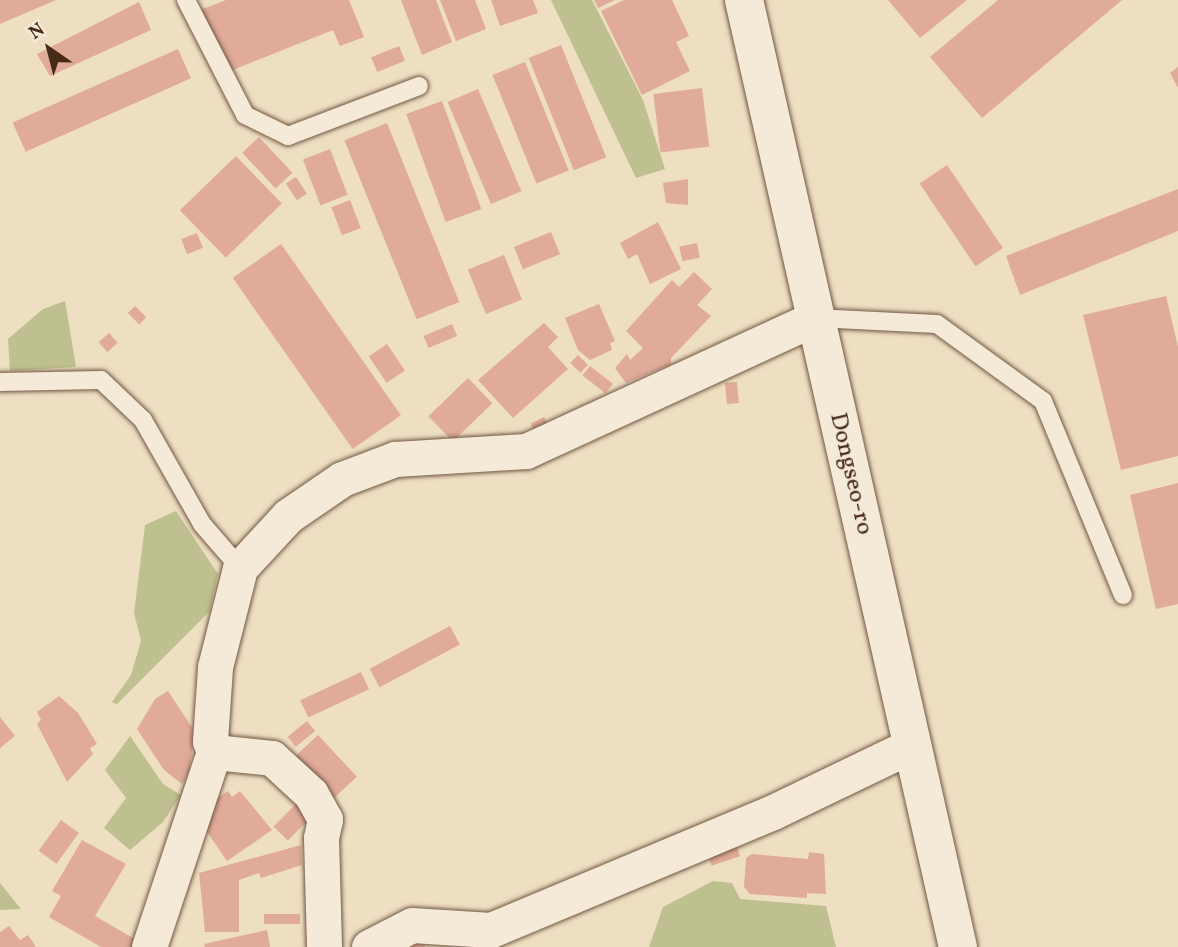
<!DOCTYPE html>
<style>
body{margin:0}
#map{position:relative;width:1178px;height:947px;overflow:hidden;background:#eedec2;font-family:Vollkorn,serif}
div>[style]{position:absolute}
.green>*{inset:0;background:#bfc08f}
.building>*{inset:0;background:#e0ab99;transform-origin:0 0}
.roads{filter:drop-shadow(0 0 2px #715742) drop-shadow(0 0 2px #715742)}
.lane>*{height:18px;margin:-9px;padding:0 9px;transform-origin:9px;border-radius:9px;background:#f4ead7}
.street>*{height:35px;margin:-17.5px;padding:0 17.5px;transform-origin:17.5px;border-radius:17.5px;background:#f4ead7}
.secondary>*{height:38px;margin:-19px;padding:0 19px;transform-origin:19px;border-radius:19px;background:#f4ead7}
span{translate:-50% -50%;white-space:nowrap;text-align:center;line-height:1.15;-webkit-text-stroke:6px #f4ead7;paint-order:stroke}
.street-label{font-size:24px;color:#472a17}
.north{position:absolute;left:14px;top:14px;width:70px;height:70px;-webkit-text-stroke:5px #f4ead7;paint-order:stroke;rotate:325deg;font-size:19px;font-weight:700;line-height:28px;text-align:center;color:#472a17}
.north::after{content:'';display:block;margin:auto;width:24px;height:32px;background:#472a17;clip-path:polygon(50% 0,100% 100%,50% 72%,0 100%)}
</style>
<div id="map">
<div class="green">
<i style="clip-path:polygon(551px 0,592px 0,643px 100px,665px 169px,636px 178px)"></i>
<i style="clip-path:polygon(65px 301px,76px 367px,10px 371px,8px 339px,43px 309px)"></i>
<i style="clip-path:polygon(176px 511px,218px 574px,209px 612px,117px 704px,112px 702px,131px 675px,141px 641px,134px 613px,145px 525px)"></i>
<i style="clip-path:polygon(130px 736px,163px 784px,181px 795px,163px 822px,130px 850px,104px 828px,126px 798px,105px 770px)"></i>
<i style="clip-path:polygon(713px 881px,732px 883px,740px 899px,826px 906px,836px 947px,649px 947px,663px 907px)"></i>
<i style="clip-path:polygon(0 883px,21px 909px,0 910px)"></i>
</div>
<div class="building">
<i style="clip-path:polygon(0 0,56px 0,0 24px)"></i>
<i style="clip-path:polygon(226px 0,349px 0,364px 37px,340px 46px,333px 30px,225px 73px,200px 10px)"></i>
<i style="clip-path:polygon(401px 0,436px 0,452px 42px,422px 55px)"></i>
<i style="clip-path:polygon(440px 0,475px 0,486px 29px,456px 41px)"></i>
<i style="clip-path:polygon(491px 0,533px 0,538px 13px,500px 26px)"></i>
<i style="clip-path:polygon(594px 0,615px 0,598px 8px)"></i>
<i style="clip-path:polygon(624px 0,672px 0,689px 36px,676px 42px,690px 71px,642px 95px,601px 11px)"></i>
<i style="clip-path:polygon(888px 0,967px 0,920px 38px)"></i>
<i style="clip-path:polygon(998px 0,1122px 0,982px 118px,930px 57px)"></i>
<i style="clip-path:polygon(139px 2px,151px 30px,50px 76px,37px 54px)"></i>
<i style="left:561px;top:45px;width:121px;height:35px;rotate:68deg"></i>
<i style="left:399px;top:46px;width:16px;height:30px;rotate:68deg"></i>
<i style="left:178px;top:49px;width:32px;height:181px;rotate:66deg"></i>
<i style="left:525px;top:62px;width:117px;height:35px;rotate:68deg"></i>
<i style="clip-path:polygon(1178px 67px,1178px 88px,1170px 73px)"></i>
<i style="left:702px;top:88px;width:59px;height:49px;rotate:83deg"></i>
<i style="left:478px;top:89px;width:111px;height:33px;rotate:67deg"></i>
<i style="left:442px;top:101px;width:115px;height:38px;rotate:70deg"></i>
<i style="left:387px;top:123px;width:193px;height:46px;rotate:68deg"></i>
<i style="left:259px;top:137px;width:49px;height:23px;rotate:47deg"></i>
<i style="left:330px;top:149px;width:49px;height:29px;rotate:69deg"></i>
<i style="left:236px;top:156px;width:66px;height:78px;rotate:46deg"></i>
<i style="left:947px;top:165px;width:100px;height:33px;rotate:56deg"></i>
<i style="left:296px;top:177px;width:20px;height:12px;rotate:57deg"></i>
<i style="clip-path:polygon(688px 179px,688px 205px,666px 203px,663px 183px)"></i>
<i style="clip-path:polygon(1178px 189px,1178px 231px,1020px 295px,1006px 256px)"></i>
<i style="left:350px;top:200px;width:30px;height:20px;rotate:69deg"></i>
<i style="clip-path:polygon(658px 222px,681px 269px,650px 284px,637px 254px,628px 259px,620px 243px)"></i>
<i style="left:551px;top:232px;width:24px;height:40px;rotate:68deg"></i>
<i style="left:197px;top:233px;width:16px;height:17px;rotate:68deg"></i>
<i style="left:697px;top:243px;width:15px;height:18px;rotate:79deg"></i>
<i style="left:281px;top:244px;width:209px;height:59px;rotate:55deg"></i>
<i style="left:504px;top:255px;width:48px;height:39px;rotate:68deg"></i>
<i style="clip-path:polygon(694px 272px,712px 289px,697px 305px,711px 316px,671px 358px,671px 364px,626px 383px,615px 368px,627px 354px,630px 360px,643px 348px,626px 331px,672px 280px,679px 287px)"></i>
<i style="clip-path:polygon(1166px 296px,1178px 347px,1178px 456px,1121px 470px,1083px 315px)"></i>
<i style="clip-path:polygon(599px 304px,615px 341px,610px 343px,612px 350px,590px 360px,578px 350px,565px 318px)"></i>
<i style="left:135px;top:306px;width:16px;height:10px;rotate:45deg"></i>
<i style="clip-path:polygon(544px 323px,558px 337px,548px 347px,568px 369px,513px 418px,478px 380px)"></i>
<i style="left:452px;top:324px;width:13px;height:31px;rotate:67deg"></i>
<i style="left:109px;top:333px;width:13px;height:14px;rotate:48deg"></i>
<i style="left:387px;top:344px;width:32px;height:22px;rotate:56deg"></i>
<i style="left:578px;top:355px;width:14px;height:11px;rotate:45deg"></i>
<i style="left:590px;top:366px;width:29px;height:12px;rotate:38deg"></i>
<i style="left:468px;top:378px;width:35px;height:55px;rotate:46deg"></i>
<i style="left:737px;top:382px;width:21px;height:12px;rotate:85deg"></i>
<i style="left:544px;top:417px;width:9px;height:15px;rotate:63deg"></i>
<i style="clip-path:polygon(1178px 483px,1178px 604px,1156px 609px,1130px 495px)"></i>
<i style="left:450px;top:626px;width:21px;height:91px;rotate:62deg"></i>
<i style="left:361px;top:672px;width:19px;height:67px;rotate:65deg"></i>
<i style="clip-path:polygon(168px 691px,195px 732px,189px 772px,182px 784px,164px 770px,137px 729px,155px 699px)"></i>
<i style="clip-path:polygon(59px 696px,78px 713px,97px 744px,90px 748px,93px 754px,67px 782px,37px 724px,41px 720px,37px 712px)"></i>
<i style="clip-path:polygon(0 717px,15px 736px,0 748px)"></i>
<i style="left:307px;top:721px;width:13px;height:25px;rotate:51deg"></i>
<i style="left:318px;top:735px;width:57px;height:36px;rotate:47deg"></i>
<i style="clip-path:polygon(228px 791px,232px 797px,240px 791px,272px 830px,227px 861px,199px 820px,203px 808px)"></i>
<i style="left:299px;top:801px;width:20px;height:36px;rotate:45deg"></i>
<i style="left:61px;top:820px;width:22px;height:38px;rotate:36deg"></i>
<i style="clip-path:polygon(82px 840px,126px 864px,95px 916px,140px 942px,137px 947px,101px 947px,49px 917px,61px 896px,52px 891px)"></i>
<i style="left:736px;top:844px;width:13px;height:30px;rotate:72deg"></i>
<i style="clip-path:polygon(301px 845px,302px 865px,261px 878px,259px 873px,239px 880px,239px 932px,205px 932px,199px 873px)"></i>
<i style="clip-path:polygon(809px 852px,824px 854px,826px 894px,807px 893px,807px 898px,750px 894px,744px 887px,746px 858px,752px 854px,808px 859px)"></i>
<i style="left:300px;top:914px;width:10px;height:36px;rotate:90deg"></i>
<i style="clip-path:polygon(9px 926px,20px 940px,28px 935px,36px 947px,0 947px,0 932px)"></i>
<i style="clip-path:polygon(267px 930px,270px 947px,205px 947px,204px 944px)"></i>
<i style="clip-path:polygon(415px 934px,425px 947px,411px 947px,406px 940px)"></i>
</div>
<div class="roads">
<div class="lane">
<i style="left:186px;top:0;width:129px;rotate:62.8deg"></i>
<i style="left:245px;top:115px;width:48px;rotate:26deg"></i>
<i style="left:288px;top:136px;width:140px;rotate:-20.9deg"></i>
<i style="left:815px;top:318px;width:122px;rotate:2.8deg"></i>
<i style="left:937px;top:324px;width:131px;rotate:36deg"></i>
<i style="left:1043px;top:401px;width:210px;rotate:67.6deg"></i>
<i style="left:0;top:382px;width:101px;rotate:-1.1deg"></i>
<i style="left:101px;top:380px;width:58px;rotate:43.6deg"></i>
<i style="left:143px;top:420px;width:120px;rotate:60.4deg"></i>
<i style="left:202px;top:524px;width:58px;rotate:49.2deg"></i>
</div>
<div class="street">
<i style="left:214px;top:752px;width:58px;rotate:5.9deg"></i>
<i style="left:272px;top:758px;width:53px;rotate:42.7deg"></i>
<i style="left:311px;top:794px;width:29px;rotate:61deg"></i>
<i style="left:325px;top:819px;width:19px;rotate:102deg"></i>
<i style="left:321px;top:838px;width:109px;rotate:88.4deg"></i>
<i style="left:149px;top:947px;width:206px;rotate:-71.6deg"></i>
<i style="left:214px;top:752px;width:12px;rotate:-110deg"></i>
<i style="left:210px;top:741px;width:74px;rotate:-86.1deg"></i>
<i style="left:215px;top:667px;width:102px;rotate:-75.8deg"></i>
<i style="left:240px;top:568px;width:71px;rotate:-47.3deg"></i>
<i style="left:288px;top:516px;width:65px;rotate:-34.4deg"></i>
<i style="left:342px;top:479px;width:57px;rotate:-20.7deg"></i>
<i style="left:395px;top:459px;width:131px;rotate:-3.5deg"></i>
<i style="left:526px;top:451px;width:318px;rotate:-24.7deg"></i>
<i style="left:369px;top:947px;width:48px;rotate:-27.1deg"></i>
<i style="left:412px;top:925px;width:79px;rotate:3.6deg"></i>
<i style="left:491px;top:930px;width:306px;rotate:-22.7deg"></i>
<i style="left:773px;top:812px;width:154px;rotate:-25.7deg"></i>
</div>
<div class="secondary">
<i style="left:744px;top:0;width:971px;rotate:77.27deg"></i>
</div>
</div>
<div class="street-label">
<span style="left:850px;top:474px;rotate:77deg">Dongseo-ro</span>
</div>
<div class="north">N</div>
</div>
